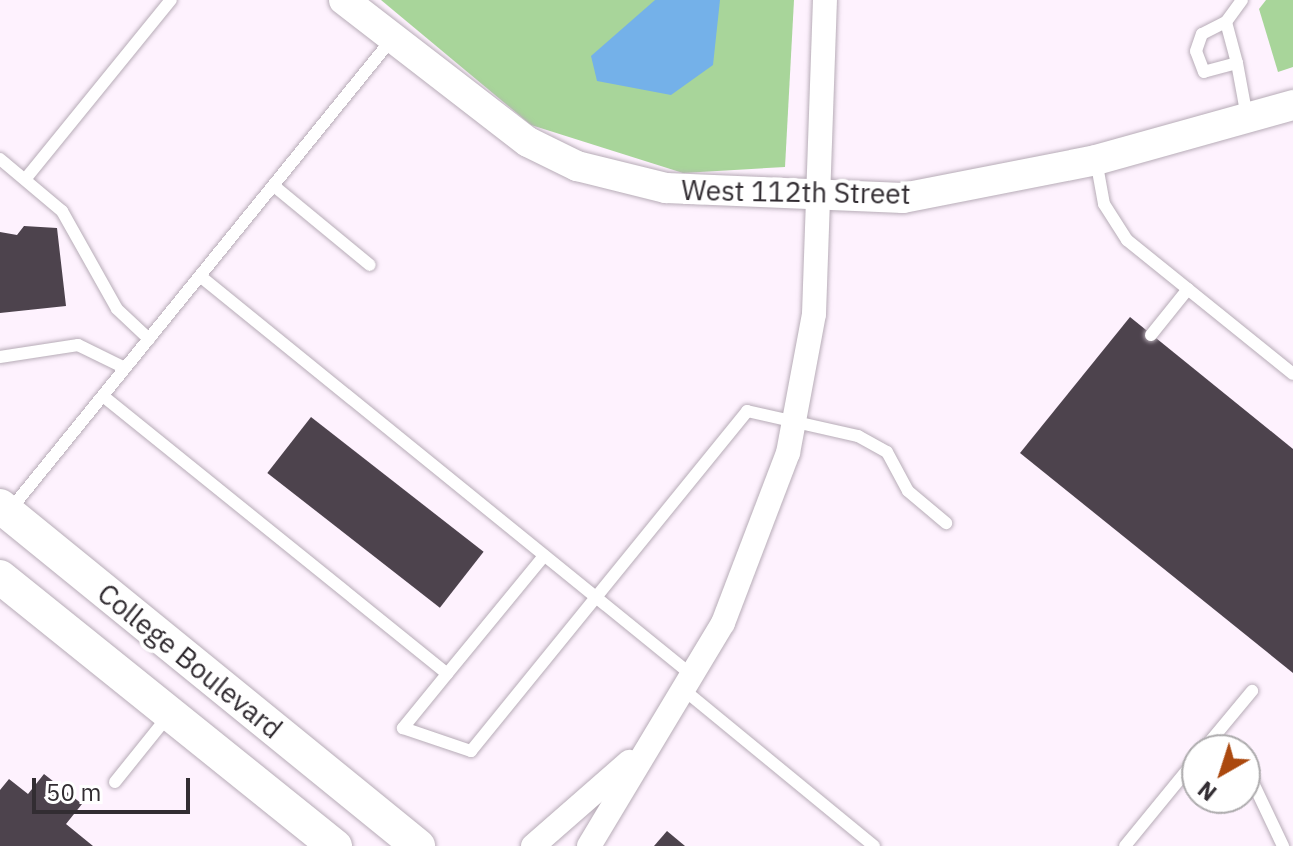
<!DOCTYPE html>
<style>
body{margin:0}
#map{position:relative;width:1293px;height:846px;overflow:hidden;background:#fef2fe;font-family:"IBM Plex Sans",sans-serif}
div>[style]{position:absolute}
.green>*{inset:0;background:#a8d59a}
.water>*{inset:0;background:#74b1e9}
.building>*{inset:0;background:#4d434d;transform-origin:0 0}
.roads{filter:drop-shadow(0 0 2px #b7acb7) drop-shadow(0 0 2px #b7acb7)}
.service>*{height:12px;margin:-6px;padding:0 6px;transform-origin:6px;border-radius:6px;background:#fff}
.minor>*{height:24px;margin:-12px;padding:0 12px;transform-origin:12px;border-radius:12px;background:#fff}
.tertiary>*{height:30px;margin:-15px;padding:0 15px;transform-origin:15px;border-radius:15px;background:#fff}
.secondary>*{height:34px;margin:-17px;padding:0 17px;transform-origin:17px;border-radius:17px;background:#fff}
span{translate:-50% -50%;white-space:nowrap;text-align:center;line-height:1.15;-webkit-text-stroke:8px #fff;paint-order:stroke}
.street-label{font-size:28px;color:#322d32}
.north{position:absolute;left:1181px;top:734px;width:80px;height:80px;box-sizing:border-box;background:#fff;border:2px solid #adabad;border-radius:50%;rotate:219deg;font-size:22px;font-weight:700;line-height:32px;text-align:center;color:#322d32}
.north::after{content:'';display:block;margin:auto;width:28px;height:36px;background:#ab490f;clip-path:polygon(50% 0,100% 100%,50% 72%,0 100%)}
.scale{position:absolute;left:32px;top:778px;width:158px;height:36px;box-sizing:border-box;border:4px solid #322d32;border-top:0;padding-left:10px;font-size:24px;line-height:28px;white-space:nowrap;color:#322d32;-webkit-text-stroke:6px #fff;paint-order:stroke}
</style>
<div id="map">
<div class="green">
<i style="clip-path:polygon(381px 0,794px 0,785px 167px,683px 173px,531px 125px)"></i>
<i style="clip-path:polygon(1266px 0,1293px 0,1293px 67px,1278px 72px,1259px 9px)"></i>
</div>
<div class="water">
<i style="clip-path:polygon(655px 0,720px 0,713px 65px,671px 95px,597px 81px,591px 56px)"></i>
</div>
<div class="building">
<i style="clip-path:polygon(24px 226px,57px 228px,66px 306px,0 313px,0 232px,17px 235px)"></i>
<i style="clip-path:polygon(1130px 317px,1293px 449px,1293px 673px,1020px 453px)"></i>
<i style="left:311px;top:417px;width:219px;height:71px;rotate:38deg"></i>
<i style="clip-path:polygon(44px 774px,82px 804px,66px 824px,93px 846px,0 846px,0 790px,9px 779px,28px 794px)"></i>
<i style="clip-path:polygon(667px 831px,685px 846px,654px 846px)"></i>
</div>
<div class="roads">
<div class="service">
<i style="left:1226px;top:22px;width:27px;rotate:-54deg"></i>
<i style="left:1237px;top:63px;width:34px;rotate:165deg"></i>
<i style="left:1204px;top:72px;width:22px;rotate:-111deg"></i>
<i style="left:1196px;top:51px;width:18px;rotate:-71deg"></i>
<i style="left:1202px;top:34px;width:27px;rotate:-27deg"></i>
<i style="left:1226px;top:22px;width:42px;rotate:75deg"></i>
<i style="left:1237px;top:63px;width:55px;rotate:79.5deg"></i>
<i style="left:0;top:159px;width:81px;rotate:40deg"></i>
<i style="left:62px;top:211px;width:112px;rotate:60.7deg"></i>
<i style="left:117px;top:309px;width:44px;rotate:43.2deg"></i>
<i style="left:1096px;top:160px;width:45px;rotate:79.7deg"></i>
<i style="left:1104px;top:204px;width:43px;rotate:57.4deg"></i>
<i style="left:1127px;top:240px;width:213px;rotate:38.9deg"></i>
<i style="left:27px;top:177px;width:228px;rotate:-50.9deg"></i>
<i style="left:274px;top:186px;width:124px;rotate:39.5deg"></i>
<i style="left:200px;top:276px;width:635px;rotate:39.05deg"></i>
<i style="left:1151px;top:335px;width:59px;rotate:-51.2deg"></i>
<i style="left:0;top:357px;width:79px;rotate:-8.7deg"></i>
<i style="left:78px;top:345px;width:52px;rotate:26.1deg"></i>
<i style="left:103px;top:396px;width:442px;rotate:38.9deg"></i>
<i style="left:447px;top:674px;width:70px;rotate:129.2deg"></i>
<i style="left:403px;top:728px;width:72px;rotate:18.7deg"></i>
<i style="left:471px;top:751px;width:438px;rotate:-50.9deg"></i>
<i style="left:747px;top:411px;width:114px;rotate:12.7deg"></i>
<i style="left:858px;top:436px;width:33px;rotate:29deg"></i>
<i style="left:887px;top:452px;width:44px;rotate:61.7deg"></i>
<i style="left:908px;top:491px;width:50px;rotate:40.1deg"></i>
<i style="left:10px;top:510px;width:606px;rotate:-50.96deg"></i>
<i style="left:447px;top:674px;width:153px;rotate:-50.6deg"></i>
<i style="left:684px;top:690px;width:246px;rotate:39.4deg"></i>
<i style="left:1203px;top:750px;width:77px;rotate:-50.3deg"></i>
<i style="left:1245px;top:766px;width:89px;rotate:64.6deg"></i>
<i style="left:115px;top:782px;width:85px;rotate:-51.2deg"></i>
<i style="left:1125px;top:846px;width:114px;rotate:-50.7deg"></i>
</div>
<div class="minor">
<i style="left:533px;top:846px;width:128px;rotate:-41.2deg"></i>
<i style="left:589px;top:846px;width:260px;rotate:-59deg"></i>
<i style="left:723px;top:623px;width:182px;rotate:-69.1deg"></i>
<i style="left:788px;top:453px;width:141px;rotate:-79.4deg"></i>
<i style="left:814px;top:314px;width:314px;rotate:-88deg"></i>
</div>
<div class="tertiary">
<i style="left:344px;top:0;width:232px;rotate:37.7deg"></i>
<i style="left:528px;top:142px;width:55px;rotate:26.1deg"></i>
<i style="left:577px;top:166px;width:92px;rotate:13.9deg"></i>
<i style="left:666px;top:188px;width:237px;rotate:2.4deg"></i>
<i style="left:903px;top:198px;width:197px;rotate:-11.1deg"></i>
<i style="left:1096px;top:160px;width:205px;rotate:-15.6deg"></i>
</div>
<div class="secondary">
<i style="left:0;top:506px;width:539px;rotate:39.12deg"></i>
<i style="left:0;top:577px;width:430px;rotate:38.8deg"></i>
</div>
</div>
<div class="street-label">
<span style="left:796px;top:192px;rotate:1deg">West 112th Street</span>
<span style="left:190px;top:661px;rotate:39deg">College Boulevard</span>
</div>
<div class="north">N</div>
<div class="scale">50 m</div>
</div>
